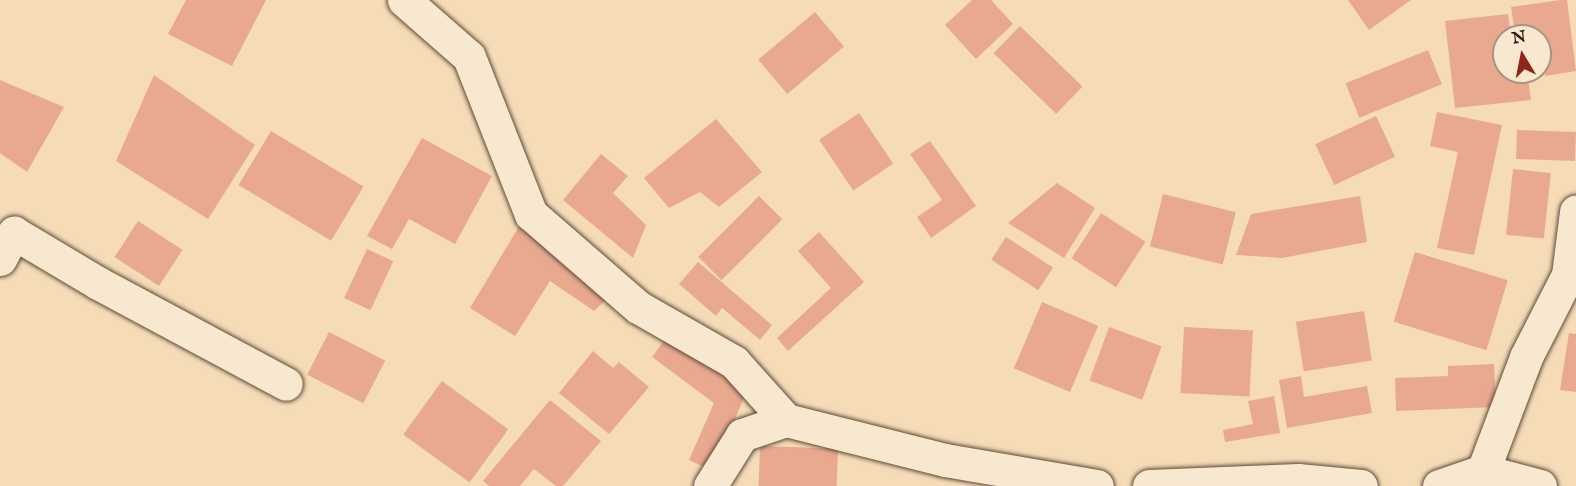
<!DOCTYPE html>
<style>
body{margin:0}
#map{position:relative;width:1576px;height:486px;overflow:hidden;background:#f6dcb6;font-family:"IM FELL English",serif}
div>[style]{position:absolute}
.building>*{inset:0;background:#e8a98f;transform-origin:0 0}
.roads{filter:drop-shadow(0 0 2px #5e4a3a) drop-shadow(0 0 2px #5e4a3a)}
.street>*{height:33px;margin:-16.5px;padding:0 16.5px;transform-origin:16.5px;border-radius:16.5px;background:#f9e8d0}
span{translate:-50% -50%;white-space:nowrap;text-align:center;line-height:1.15;-webkit-text-stroke:4.5px #f9e8d0;paint-order:stroke}
.north{position:absolute;left:1492px;top:24px;width:60px;height:60px;box-sizing:border-box;background:#f9e8d0;border:2px solid #a79584;border-radius:50%;rotate:350deg;font-size:16px;font-weight:700;line-height:24px;text-align:center;color:#2b1911}
.north::after{content:'';display:block;margin:auto;width:21px;height:27px;background:#8f2418;clip-path:polygon(50% 0,100% 100%,50% 72%,0 100%)}
</style>
<div id="map">
<div class="building">
<i style="clip-path:polygon(186px 0,266px 0,232px 66px,168px 34px)"></i>
<i style="clip-path:polygon(972px 0,991px 0,1013px 24px,976px 59px,945px 25px)"></i>
<i style="clip-path:polygon(1348px 0,1411px 0,1369px 30px)"></i>
<i style="clip-path:polygon(1560px 0,1567px 0,1576px 71px,1545px 76px,1539px 32px,1515px 35px,1511px 7px)"></i>
<i style="left:815px;top:12px;width:45px;height:74px;rotate:50deg"></i>
<i style="clip-path:polygon(1508px 14px,1511px 36px,1504px 36px,1504px 72px,1527px 72px,1531px 100px,1455px 108px,1445px 21px)"></i>
<i style="left:1020px;top:26px;width:87px;height:38px;rotate:44deg"></i>
<i style="left:1428px;top:50px;width:37px;height:89px;rotate:68deg"></i>
<i style="clip-path:polygon(154px 75px,255px 145px,208px 219px,116px 161px)"></i>
<i style="clip-path:polygon(0 80px,64px 107px,27px 172px,0 153px)"></i>
<i style="clip-path:polygon(1437px 112px,1502px 125px,1474px 255px,1437px 248px,1458px 152px,1430px 146px)"></i>
<i style="left:859px;top:113px;width:61px;height:48px;rotate:56deg"></i>
<i style="left:1376px;top:116px;width:45px;height:67px;rotate:65deg"></i>
<i style="clip-path:polygon(716px 119px,762px 172px,719px 207px,700px 192px,669px 208px,644px 178px)"></i>
<i style="left:1517px;top:130px;width:59px;height:29px;rotate:2deg"></i>
<i style="left:271px;top:131px;width:108px;height:63px;rotate:31deg"></i>
<i style="clip-path:polygon(422px 138px,492px 176px,455px 244px,409px 219px,392px 249px,367px 236px)"></i>
<i style="clip-path:polygon(930px 141px,976px 206px,931px 238px,917px 217px,942px 200px,910px 154px)"></i>
<i style="clip-path:polygon(601px 154px,628px 176px,613px 193px,646px 225px,633px 258px,563px 200px)"></i>
<i style="left:1513px;top:169px;width:38px;height:66px;rotate:6deg"></i>
<i style="clip-path:polygon(1057px 183px,1095px 208px,1064px 258px,1008px 223px)"></i>
<i style="left:1163px;top:194px;width:75px;height:54px;rotate:14deg"></i>
<i style="left:759px;top:196px;width:33px;height:86px;rotate:45deg"></i>
<i style="clip-path:polygon(1360px 196px,1367px 242px,1282px 258px,1236px 255px,1251px 214px)"></i>
<i style="left:1101px;top:213px;width:53px;height:54px;rotate:33deg"></i>
<i style="clip-path:polygon(524px 218px,616px 290px,594px 311px,550px 281px,515px 336px,470px 308px)"></i>
<i style="left:138px;top:221px;width:53px;height:43px;rotate:33deg"></i>
<i style="clip-path:polygon(819px 232px,864px 282px,788px 351px,777px 338px,831px 288px,798px 251px)"></i>
<i style="left:1006px;top:237px;width:56px;height:27px;rotate:33deg"></i>
<i style="left:367px;top:249px;width:29px;height:54px;rotate:25deg"></i>
<i style="left:1415px;top:252px;width:97px;height:73px;rotate:17deg"></i>
<i style="clip-path:polygon(698px 262px,772px 325px,760px 340px,722px 308px,716px 316px,679px 284px)"></i>
<i style="left:1042px;top:302px;width:61px;height:72px;rotate:23deg"></i>
<i style="left:1364px;top:311px;width:50px;height:69px;rotate:81deg"></i>
<i style="left:1109px;top:327px;width:56px;height:57px;rotate:20deg"></i>
<i style="left:1184px;top:327px;width:69px;height:66px;rotate:3deg"></i>
<i style="left:329px;top:332px;width:63px;height:48px;rotate:27deg"></i>
<i style="clip-path:polygon(1569px 333px,1576px 334px,1576px 392px,1560px 390px)"></i>
<i style="clip-path:polygon(668px 335px,746px 393px,713px 471px,689px 460px,714px 403px,652px 357px)"></i>
<i style="clip-path:polygon(593px 351px,613px 368px,619px 362px,649px 387px,609px 434px,559px 393px)"></i>
<i style="clip-path:polygon(1494px 364px,1496px 407px,1396px 411px,1395px 378px,1448px 376px,1448px 366px)"></i>
<i style="clip-path:polygon(1301px 376px,1304px 397px,1367px 386px,1372px 413px,1287px 428px,1279px 380px)"></i>
<i style="left:442px;top:381px;width:82px;height:66px;rotate:36deg"></i>
<i style="clip-path:polygon(1274px 396px,1280px 433px,1225px 442px,1223px 430px,1253px 424px,1248px 401px)"></i>
<i style="clip-path:polygon(550px 400px,601px 441px,563px 486px,556px 486px,534px 469px,520px 486px,489px 486px,483px 481px)"></i>
<i style="left:760px;top:446px;width:78px;height:40px;rotate:2deg"></i>
</div>
<div class="roads">
<div class="street">
<i style="left:404px;top:0;width:86px;rotate:41.2deg"></i>
<i style="left:469px;top:57px;width:169px;rotate:68.5deg"></i>
<i style="left:531px;top:214px;width:142px;rotate:41deg"></i>
<i style="left:638px;top:307px;width:111px;rotate:29.8deg"></i>
<i style="left:734px;top:362px;width:78px;rotate:48.1deg"></i>
<i style="left:0;top:259px;width:30px;rotate:-62deg"></i>
<i style="left:14px;top:233px;width:98px;rotate:30.8deg"></i>
<i style="left:98px;top:283px;width:213px;rotate:28.2deg"></i>
<i style="left:1483px;top:471px;width:122px;rotate:-69.3deg"></i>
<i style="left:1526px;top:357px;width:92px;rotate:-62.9deg"></i>
<i style="left:1568px;top:275px;width:64px;rotate:-82.8deg"></i>
<i style="left:710px;top:486px;width:60px;rotate:-57.9deg"></i>
<i style="left:742px;top:435px;width:46px;rotate:-18.8deg"></i>
<i style="left:786px;top:420px;width:164px;rotate:14.1deg"></i>
<i style="left:945px;top:460px;width:154px;rotate:9.7deg"></i>
<i style="left:1149px;top:486px;width:149px;rotate:-2.3deg"></i>
<i style="left:1298px;top:480px;width:63px;rotate:5.4deg"></i>
<i style="left:1439px;top:486px;width:46px;rotate:-18.8deg"></i>
<i style="left:1483px;top:471px;width:59px;rotate:14.7deg"></i>
</div>
</div>
<div class="north">N</div>
</div>
